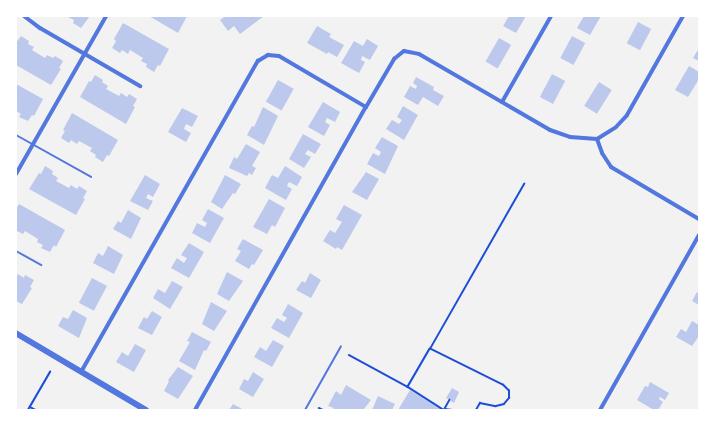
<!DOCTYPE html>
<style>
body{margin:0}
#map{position:relative;width:715px;height:426px;overflow:hidden;background:#f2f2f2;font-family:Karla,sans-serif}
div>[style]{position:absolute}
.building>*{inset:0;background:#bdc9ec;transform-origin:0 0}
.path>*{height:1.5px;margin:-0.75px;padding:0 0.75px;transform-origin:0.75px;border-radius:0.75px;background:#1d4ed8}
.service>*{height:2px;margin:-1px;padding:0 1px;transform-origin:1px;border-radius:1px;background:#5277de}
.minor>*{height:4px;margin:-2px;padding:0 2px;transform-origin:2px;border-radius:2px;background:#5277de}
.tertiary>*{height:5.5px;margin:-2.75px;padding:0 2.75px;transform-origin:2.75px;border-radius:2.75px;background:#5277de}
span{translate:-50% -50%;white-space:nowrap;text-align:center;line-height:1.15;-webkit-text-stroke:3.5px #fff;paint-order:stroke}
.frame{position:absolute;inset:0;border:17px solid #fff;pointer-events:none}
</style>
<div id="map">
<div class="building">
<i style="clip-path:polygon(66px 16px,90px 16px,81px 28px,73px 23px,74px 20px)"></i>
<i style="clip-path:polygon(149px 16px,187px 16px,178px 33px)"></i>
<i style="clip-path:polygon(226px 16px,264px 16px,240px 34px,234px 26px,228px 31px,220px 20px)"></i>
<i style="clip-path:polygon(509px 16px,526px 16px,516px 33px,503px 26px)"></i>
<i style="clip-path:polygon(584px 16px,601px 16px,590px 35px,577px 28px)"></i>
<i style="left:638px;top:22px;width:15px;height:24px;rotate:28deg"></i>
<i style="clip-path:polygon(123px 23px,169px 49px,160px 66px,158px 65px,154px 72px,146px 67px,147px 64px,141px 61px,143px 58px,130px 50px,128px 54px,122px 50px,120px 53px,112px 48px,116px 41px,114px 39px)"></i>
<i style="clip-path:polygon(317px 26px,331px 34px,329px 37px,344px 45px,337px 57px,328px 52px,327px 54px,307px 43px)"></i>
<i style="clip-path:polygon(21px 36px,29px 41px,28px 44px,34px 47px,32px 50px,45px 58px,47px 55px,53px 58px,55px 56px,63px 61px,59px 68px,61px 69px,51px 85px,16px 65px,16px 43px)"></i>
<i style="left:572px;top:36px;width:15px;height:25px;rotate:28deg"></i>
<i style="left:499px;top:38px;width:14px;height:27px;rotate:30deg"></i>
<i style="clip-path:polygon(367px 39px,378px 46px,370px 60px,362px 56px,361px 60px,365px 62px,359px 73px,341px 63px,354px 41px,363px 46px)"></i>
<i style="clip-path:polygon(699px 48px,699px 61px,693px 58px)"></i>
<i style="clip-path:polygon(689px 66px,699px 72px,699px 79px,688px 97px,675px 90px)"></i>
<i style="left:552px;top:74px;width:15px;height:26px;rotate:28deg"></i>
<i style="clip-path:polygon(95px 75px,103px 80px,102px 82px,108px 86px,106px 89px,119px 96px,121px 93px,127px 97px,129px 94px,137px 99px,133px 106px,135px 107px,126px 124px,80px 97px,89px 81px,91px 82px)"></i>
<i style="clip-path:polygon(416px 77px,434px 87px,433px 90px,444px 96px,438px 106px,423px 97px,418px 105px,404px 97px,410px 86px,416px 89px,417px 86px,413px 83px)"></i>
<i style="left:278px;top:80px;width:18px;height:25px;rotate:29deg"></i>
<i style="left:599px;top:82px;width:15px;height:28px;rotate:32deg"></i>
<i style="clip-path:polygon(16px 84px,43px 99px,34px 116px,32px 115px,28px 121px,19px 117px,21px 114px,16px 111px)"></i>
<i style="clip-path:polygon(323px 102px,340px 112px,335px 122px,327px 118px,325px 122px,330px 125px,324px 136px,308px 127px)"></i>
<i style="clip-path:polygon(403px 106px,418px 115px,404px 140px,386px 129px,392px 120px,399px 124px,402px 120px,397px 117px)"></i>
<i style="clip-path:polygon(263px 107px,278px 116px,264px 145px,247px 135px,252px 126px,254px 127px)"></i>
<i style="clip-path:polygon(182px 108px,198px 116px,192px 127px,186px 124px,184px 129px,191px 133px,186px 142px,168px 132px)"></i>
<i style="clip-path:polygon(72px 113px,118px 140px,109px 156px,107px 155px,103px 162px,95px 157px,96px 155px,90px 151px,92px 148px,79px 141px,77px 144px,71px 140px,69px 143px,61px 138px,65px 131px,63px 130px)"></i>
<i style="clip-path:polygon(303px 134px,321px 144px,315px 154px,308px 150px,305px 154px,311px 157px,304px 168px,289px 159px)"></i>
<i style="clip-path:polygon(382px 137px,398px 146px,385px 174px,367px 164px,373px 153px,379px 156px,381px 152px,375px 148px)"></i>
<i style="clip-path:polygon(246px 144px,260px 152px,252px 166px,256px 168px,252px 175px,249px 173px,247px 176px,229px 168px,234px 157px,237px 159px)"></i>
<i style="clip-path:polygon(45px 166px,53px 171px,52px 174px,58px 178px,56px 181px,69px 188px,71px 185px,77px 189px,79px 186px,87px 191px,83px 198px,85px 199px,76px 215px,29px 189px,39px 173px,41px 174px)"></i>
<i style="clip-path:polygon(285px 166px,302px 177px,297px 186px,289px 182px,287px 186px,292px 189px,286px 200px,265px 188px,272px 175px,278px 178px)"></i>
<i style="clip-path:polygon(366px 172px,379px 179px,367px 200px,352px 192px)"></i>
<i style="clip-path:polygon(145px 175px,160px 184px,153px 197px,148px 194px,146px 198px,153px 201px,148px 210px,130px 201px)"></i>
<i style="clip-path:polygon(225px 175px,241px 184px,235px 194px,233px 193px,222px 209px,211px 202px)"></i>
<i style="clip-path:polygon(269px 199px,285px 208px,275px 227px,272px 225px,267px 234px,253px 227px)"></i>
<i style="clip-path:polygon(19px 204px,65px 230px,56px 247px,54px 245px,50px 252px,41px 248px,43px 245px,37px 242px,38px 239px,25px 231px,23px 234px,17px 231px,16px 233px,16px 209px)"></i>
<i style="clip-path:polygon(344px 205px,362px 215px,342px 250px,337px 247px,336px 249px,323px 241px,330px 230px,335px 233px,342px 222px,336px 219px)"></i>
<i style="clip-path:polygon(208px 209px,224px 218px,210px 243px,192px 233px,197px 223px,205px 227px,207px 223px,202px 220px)"></i>
<i style="clip-path:polygon(128px 210px,141px 218px,131px 239px,113px 229px,118px 221px,121px 223px)"></i>
<i style="clip-path:polygon(243px 239px,263px 250px,254px 265px,252px 264px,249px 269px,235px 261px,241px 251px,237px 249px)"></i>
<i style="clip-path:polygon(189px 243px,204px 252px,189px 278px,171px 268px,177px 258px,184px 263px,187px 258px,181px 255px)"></i>
<i style="clip-path:polygon(108px 246px,123px 255px,114px 274px,93px 263px,98px 253px,103px 256px)"></i>
<i style="clip-path:polygon(227px 272px,243px 281px,229px 301px,217px 294px)"></i>
<i style="clip-path:polygon(310px 273px,321px 280px,311px 298px,296px 290px,302px 281px,305px 283px)"></i>
<i style="clip-path:polygon(18px 274px,24px 278px,25px 275px,34px 280px,30px 287px,32px 288px,22px 304px,16px 301px,16px 277px)"></i>
<i style="left:92px;top:278px;width:17px;height:28px;rotate:28deg"></i>
<i style="clip-path:polygon(172px 281px,183px 287px,170px 309px,153px 298px,158px 289px,165px 293px)"></i>
<i style="clip-path:polygon(697px 292px,699px 294px,699px 305px,692px 301px)"></i>
<i style="clip-path:polygon(211px 302px,227px 311px,214px 331px,202px 324px)"></i>
<i style="clip-path:polygon(288px 304px,303px 313px,289px 338px,271px 328px,277px 318px,284px 322px,287px 318px,282px 315px)"></i>
<i style="clip-path:polygon(73px 310px,87px 318px,79px 338px,58px 326px,63px 317px,68px 319px)"></i>
<i style="clip-path:polygon(152px 311px,162px 317px,152px 335px,138px 328px,144px 317px,147px 319px)"></i>
<i style="clip-path:polygon(692px 321px,699px 325px,699px 336px,692px 346px,676px 337px,681px 329px,686px 332px)"></i>
<i style="clip-path:polygon(192px 332px,211px 342px,206px 351px,204px 350px,195px 370px,179px 361px,190px 342px,187px 341px)"></i>
<i style="clip-path:polygon(273px 340px,284px 346px,272px 367px,254px 357px,260px 347px,266px 351px)"></i>
<i style="clip-path:polygon(135px 344px,146px 350px,134px 372px,116px 362px,122px 352px,128px 356px)"></i>
<i style="clip-path:polygon(178px 367px,193px 376px,178px 399px,164px 391px,169px 381px,168px 380px)"></i>
<i style="clip-path:polygon(253px 372px,264px 379px,253px 397px,239px 389px,244px 379px,248px 381px)"></i>
<i style="clip-path:polygon(650px 382px,669px 393px,665px 400px,660px 397px,659px 399px,663px 402px,658px 410px,654px 410px,637px 400px,645px 386px,648px 387px)"></i>
<i style="clip-path:polygon(346px 385px,371px 400px,364px 409px,367px 410px,333px 410px,334px 408px,328px 406px,336px 391px,341px 395px)"></i>
<i style="clip-path:polygon(452px 388px,459px 392px,454px 403px,446px 398px)"></i>
<i style="clip-path:polygon(410px 390px,438px 408px,438px 406px,443px 409px,442px 410px,398px 410px)"></i>
<i style="clip-path:polygon(378px 396px,395px 404px,392px 410px,372px 410px)"></i>
<i style="clip-path:polygon(233px 404px,244px 410px,229px 410px)"></i>
</div>
<div class="path">
<i style="left:430px;top:349px;width:44px;rotate:120.1deg"></i>
<i style="left:408px;top:387px;width:43px;rotate:32.6deg"></i>
<i style="left:349px;top:355px;width:67px;rotate:28.5deg"></i>
<i style="left:450px;top:400px;width:10px;rotate:119deg"></i>
<i style="left:445px;top:409px;width:7px;rotate:8deg"></i>
<i style="left:30px;top:407px;width:7px;rotate:27deg"></i>
<i style="left:319px;top:408px;width:4px;rotate:27deg"></i>
<i style="left:28px;top:410px;width:44px;rotate:-59.9deg"></i>
<i style="left:476px;top:410px;width:8px;rotate:-60deg"></i>
<i style="left:480px;top:403px;width:16px;rotate:11deg"></i>
<i style="left:496px;top:406px;width:8px;rotate:-14deg"></i>
<i style="left:504px;top:404px;width:8px;rotate:-50deg"></i>
<i style="left:509px;top:398px;width:7px;rotate:-90deg"></i>
<i style="left:509px;top:391px;width:8px;rotate:-135deg"></i>
<i style="left:503px;top:385px;width:81px;rotate:-153.7deg"></i>
<i style="left:430px;top:349px;width:190px;rotate:-60.3deg"></i>
</div>
<div class="service">
<i style="left:16px;top:135px;width:86px;rotate:29.2deg"></i>
<i style="left:16px;top:251px;width:29px;rotate:29deg"></i>
<i style="left:305px;top:410px;width:73px;rotate:-60.6deg"></i>
</div>
<div class="minor">
<i style="left:24px;top:16px;width:20px;rotate:37deg"></i>
<i style="left:40px;top:28px;width:116px;rotate:30.1deg"></i>
<i style="left:502px;top:102px;width:99px;rotate:-60.3deg"></i>
<i style="left:597px;top:139px;width:22px;rotate:-32deg"></i>
<i style="left:616px;top:127px;width:16px;rotate:-47deg"></i>
<i style="left:627px;top:115px;width:114px;rotate:-60.5deg"></i>
<i style="left:16px;top:174px;width:182px;rotate:-60.3deg"></i>
<i style="left:81px;top:372px;width:358px;rotate:-60.4deg"></i>
<i style="left:258px;top:61px;width:12px;rotate:-31deg"></i>
<i style="left:268px;top:55px;width:11px;rotate:5deg"></i>
<i style="left:279px;top:56px;width:101px;rotate:30.4deg"></i>
<i style="left:195px;top:410px;width:348px;rotate:-60.6deg"></i>
<i style="left:366px;top:107px;width:56px;rotate:-59.7deg"></i>
<i style="left:394px;top:59px;width:13px;rotate:-39deg"></i>
<i style="left:404px;top:51px;width:15px;rotate:11deg"></i>
<i style="left:419px;top:54px;width:151px;rotate:30.1deg"></i>
<i style="left:550px;top:130px;width:21px;rotate:19deg"></i>
<i style="left:570px;top:137px;width:27px;rotate:4deg"></i>
<i style="left:597px;top:139px;width:15px;rotate:70deg"></i>
<i style="left:602px;top:153px;width:17px;rotate:57deg"></i>
<i style="left:611px;top:167px;width:102px;rotate:30.6deg"></i>
<i style="left:600px;top:410px;width:201px;rotate:-60.5deg"></i>
</div>
<div class="tertiary">
<i style="left:16px;top:333px;width:151px;rotate:30.6deg"></i>
</div>
<div class="frame"></div>
</div>
